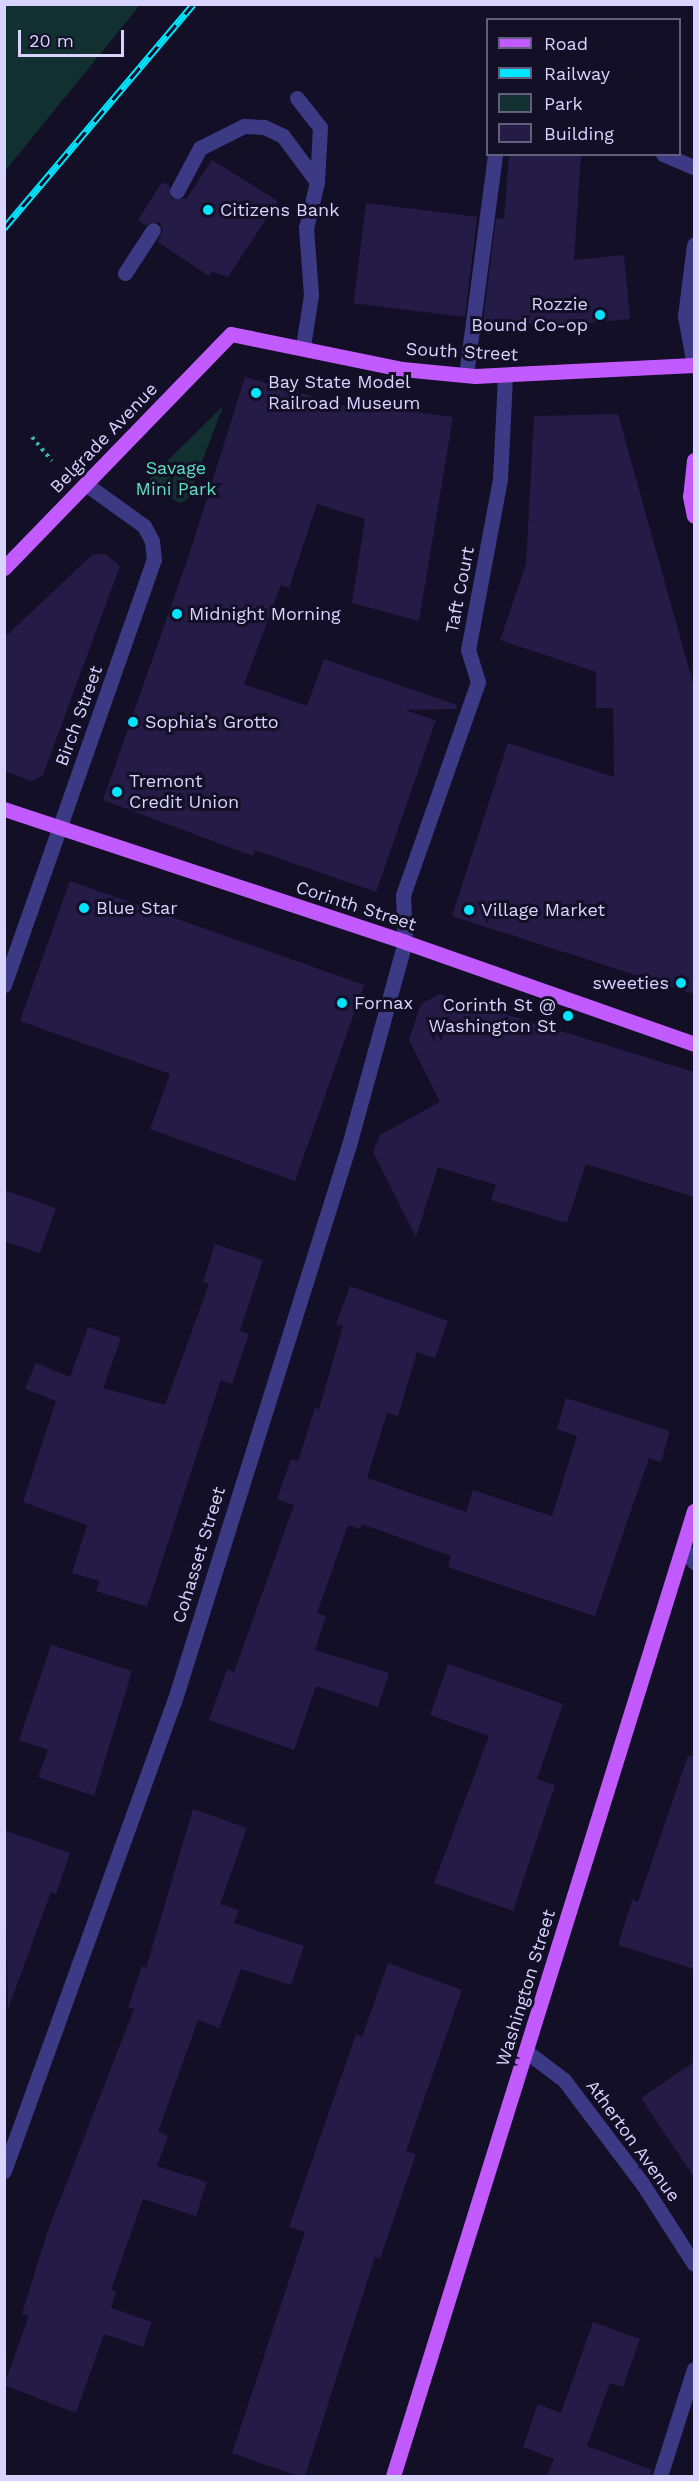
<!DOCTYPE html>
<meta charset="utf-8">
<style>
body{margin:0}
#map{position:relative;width:699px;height:2481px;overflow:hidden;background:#130f26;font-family:"Work Sans",sans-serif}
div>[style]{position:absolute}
.green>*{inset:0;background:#12302f}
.building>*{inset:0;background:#241b47;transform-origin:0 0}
.path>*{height:4px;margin-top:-2px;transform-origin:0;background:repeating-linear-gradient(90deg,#2fb8b0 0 3px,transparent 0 7.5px)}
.lane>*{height:15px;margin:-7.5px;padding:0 7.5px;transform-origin:7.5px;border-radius:7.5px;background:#3d3a85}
.street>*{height:15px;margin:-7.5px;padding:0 7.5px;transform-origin:7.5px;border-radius:7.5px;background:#3d3a85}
.primary>*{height:15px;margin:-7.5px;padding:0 7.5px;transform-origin:7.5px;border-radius:7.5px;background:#c25bff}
.rail>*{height:7px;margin-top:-3.5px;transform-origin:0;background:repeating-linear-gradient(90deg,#130f26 0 14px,#00e5ff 0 28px);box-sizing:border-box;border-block:2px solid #00e5ff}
.dots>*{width:16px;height:16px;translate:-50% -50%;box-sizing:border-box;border:3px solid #130f26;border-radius:50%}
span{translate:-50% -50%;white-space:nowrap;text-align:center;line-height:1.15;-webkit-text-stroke:6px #130f26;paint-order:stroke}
.poi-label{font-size:18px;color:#d9d4ff}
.left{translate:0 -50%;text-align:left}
.right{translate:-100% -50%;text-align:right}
.street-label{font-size:18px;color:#d9d4ff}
.park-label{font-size:18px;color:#5fe0c0}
.frame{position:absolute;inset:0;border:6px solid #d9d4ff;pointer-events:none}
.legend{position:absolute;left:486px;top:18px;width:195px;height:138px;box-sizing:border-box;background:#130f26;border:2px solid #625e7d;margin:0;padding:8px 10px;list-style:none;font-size:18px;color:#d9d4ff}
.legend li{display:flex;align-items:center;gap:12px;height:30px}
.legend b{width:30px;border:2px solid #625e7d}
.scale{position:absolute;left:18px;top:30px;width:106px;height:27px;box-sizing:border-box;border:3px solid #d9d4ff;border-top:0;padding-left:8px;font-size:18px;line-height:21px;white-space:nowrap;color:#d9d4ff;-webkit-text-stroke:4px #130f26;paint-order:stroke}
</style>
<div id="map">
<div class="green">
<i style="clip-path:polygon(5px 4px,140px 5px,5px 171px,4px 5px)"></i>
<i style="clip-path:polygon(223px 406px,188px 499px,180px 503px,150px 488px,150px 478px)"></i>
</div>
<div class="building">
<i style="clip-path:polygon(509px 154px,581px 156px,574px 260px,624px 255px,630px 319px,570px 325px,483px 322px,496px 218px,504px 219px)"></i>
<i style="clip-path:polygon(212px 160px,278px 201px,228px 277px,212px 272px,209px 276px,158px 242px,163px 230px,159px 222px,145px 225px,138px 220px,162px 182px,169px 186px,172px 199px,187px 198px)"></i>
<i style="left:366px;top:203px;width:112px;height:101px;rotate:7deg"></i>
<i style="clip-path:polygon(245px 377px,367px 412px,370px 406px,453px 417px,419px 621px,352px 603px,365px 519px,317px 504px,289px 588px,281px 585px,244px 684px,307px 706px,324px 659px,457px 705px,456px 709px,405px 710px,436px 720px,376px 892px,255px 850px,253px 856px,103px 800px,189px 555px)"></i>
<i style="clip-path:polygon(618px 414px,694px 687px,694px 994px,452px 916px,508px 743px,614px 777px,613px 708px,596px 708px,596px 672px,500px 640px,526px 564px,534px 416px)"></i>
<i style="clip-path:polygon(93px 554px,105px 554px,120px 566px,43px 775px,32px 781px,4px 771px,4px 638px)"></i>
<i style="clip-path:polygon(70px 881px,364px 985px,295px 1181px,150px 1129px,170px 1074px,20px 1021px)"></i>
<i style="clip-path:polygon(440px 994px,694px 1072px,694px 1197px,586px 1164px,567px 1223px,491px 1200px,496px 1185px,438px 1167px,416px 1237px,373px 1152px,380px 1135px,440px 1102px,409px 1040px,421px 1004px)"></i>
<i style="clip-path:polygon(4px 1190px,56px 1208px,40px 1253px,4px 1241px)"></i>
<i style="clip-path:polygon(215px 1244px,263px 1260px,240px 1331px,249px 1334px,232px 1384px,221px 1380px,147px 1607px,96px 1591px,100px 1581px,72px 1573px,87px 1525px,23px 1502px,56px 1401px,25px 1389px,36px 1363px,70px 1377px,88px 1327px,121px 1338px,103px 1388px,165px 1405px,209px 1284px,203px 1282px)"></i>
<i style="clip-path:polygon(350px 1286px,448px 1321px,435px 1358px,417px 1352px,398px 1416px,387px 1413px,367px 1478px,466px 1512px,473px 1490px,552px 1516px,577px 1436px,557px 1429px,566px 1398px,670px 1431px,661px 1462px,649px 1458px,595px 1616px,448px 1567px,451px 1556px,362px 1524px,360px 1529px,348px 1525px,317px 1613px,326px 1616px,315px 1650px,389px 1673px,378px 1707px,316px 1686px,294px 1750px,209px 1720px,227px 1669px,234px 1672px,294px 1505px,277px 1499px,291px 1459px,298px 1461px,315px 1408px,319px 1409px,343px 1326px,336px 1324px)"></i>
<i style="clip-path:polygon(51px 1645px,132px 1671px,94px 1796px,38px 1777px,48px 1750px,19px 1740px)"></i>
<i style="clip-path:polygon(448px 1664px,563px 1704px,537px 1779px,555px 1785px,513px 1911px,434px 1883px,489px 1736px,430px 1715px)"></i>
<i style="clip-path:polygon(688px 1756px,694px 1757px,694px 1969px,618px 1945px,632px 1900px,638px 1902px)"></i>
<i style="clip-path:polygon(193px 1809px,247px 1828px,220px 1904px,239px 1910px,234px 1923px,304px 1946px,291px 1985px,241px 1969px,219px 2028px,198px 2020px,158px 2132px,168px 2136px,157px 2166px,207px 2182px,196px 2216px,143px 2199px,111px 2290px,116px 2292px,111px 2308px,152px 2322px,143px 2347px,104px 2334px,76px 2413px,4px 2385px,29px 2316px,22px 2314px,47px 2233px,134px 2009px,128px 2007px,142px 1966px,146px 1968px)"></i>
<i style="clip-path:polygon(4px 1830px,70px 1853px,56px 1894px,51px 1892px,8px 2009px)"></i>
<i style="clip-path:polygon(388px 1963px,462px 1990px,406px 2151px,416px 2154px,380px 2259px,375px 2257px,305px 2476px,298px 2476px,232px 2453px,305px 2232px,289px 2227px,356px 2034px,362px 2037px)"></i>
<i style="clip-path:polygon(694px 2062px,694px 2177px,641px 2098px)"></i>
<i style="clip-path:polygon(593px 2322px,640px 2339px,623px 2387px,610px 2383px,587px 2446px,652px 2470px,650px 2476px,547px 2476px,554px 2459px,523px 2447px,538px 2404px,561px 2413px)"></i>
</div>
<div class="path">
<i style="left:32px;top:437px;width:31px;rotate:50deg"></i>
</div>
<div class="lane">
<i style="left:663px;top:154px;width:34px;rotate:23deg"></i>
<i style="left:177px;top:191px;width:49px;rotate:-61.9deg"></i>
<i style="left:200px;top:148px;width:49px;rotate:-26.6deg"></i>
<i style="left:244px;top:126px;width:20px;rotate:3deg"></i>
<i style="left:264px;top:127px;width:21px;rotate:25deg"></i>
<i style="left:283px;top:136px;width:57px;rotate:53.5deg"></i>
<i style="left:125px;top:273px;width:51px;rotate:-56.9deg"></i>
</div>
<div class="street">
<i style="left:297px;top:98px;width:37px;rotate:52deg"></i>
<i style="left:320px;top:127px;width:55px;rotate:93.1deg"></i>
<i style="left:317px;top:182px;width:47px;rotate:103.4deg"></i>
<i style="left:306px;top:228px;width:67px;rotate:85.7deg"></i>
<i style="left:311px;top:295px;width:52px;rotate:98.9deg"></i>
<i style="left:694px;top:365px;width:50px;rotate:-100.4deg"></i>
<i style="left:685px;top:316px;width:72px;rotate:-82.8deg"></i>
<i style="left:466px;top:375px;width:223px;rotate:-82.5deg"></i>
<i style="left:4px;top:985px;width:451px;rotate:-70.6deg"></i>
<i style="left:154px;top:560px;width:19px;rotate:-96deg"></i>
<i style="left:152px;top:541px;width:17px;rotate:-118deg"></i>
<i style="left:144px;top:526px;width:70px;rotate:-144.3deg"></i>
<i style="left:683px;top:1548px;width:18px;rotate:52deg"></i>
<i style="left:527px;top:2052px;width:46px;rotate:37.1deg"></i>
<i style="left:564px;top:2080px;width:129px;rotate:52.9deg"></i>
<i style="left:642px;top:2183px;width:96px;rotate:57.3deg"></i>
<i style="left:4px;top:2171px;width:499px;rotate:-70.1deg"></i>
<i style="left:174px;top:1702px;width:584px;rotate:-72.56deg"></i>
<i style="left:349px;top:1145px;width:211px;rotate:-74.6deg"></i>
<i style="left:405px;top:942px;width:47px;rotate:-92.4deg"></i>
<i style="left:403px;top:895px;width:226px;rotate:-70.6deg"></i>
<i style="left:478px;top:682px;width:34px;rotate:-107deg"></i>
<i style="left:468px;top:650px;width:174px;rotate:-79.4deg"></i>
<i style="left:500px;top:479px;width:102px;rotate:-87.2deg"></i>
<i style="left:660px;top:2476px;width:112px;rotate:-72.4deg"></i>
</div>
<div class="primary">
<i style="left:694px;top:460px;width:36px;rotate:96deg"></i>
<i style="left:690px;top:496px;width:20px;rotate:79deg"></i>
<i style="left:4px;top:568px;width:326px;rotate:-45.9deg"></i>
<i style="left:231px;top:334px;width:175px;rotate:11.6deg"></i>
<i style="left:402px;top:369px;width:73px;rotate:5.5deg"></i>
<i style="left:475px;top:376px;width:219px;rotate:-2.9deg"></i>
<i style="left:4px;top:809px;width:422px;rotate:18.3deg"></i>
<i style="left:405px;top:942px;width:306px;rotate:19.4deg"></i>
<i style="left:393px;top:2476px;width:1011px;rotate:-72.68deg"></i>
</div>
<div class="rail">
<i style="left:4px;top:228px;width:293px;rotate:-49.8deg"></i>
</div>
<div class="dots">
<i style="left:208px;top:210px;background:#00e5ff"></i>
<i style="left:600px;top:315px;background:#00e5ff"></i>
<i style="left:256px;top:393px;background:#00e5ff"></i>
<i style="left:177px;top:614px;background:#00e5ff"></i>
<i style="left:133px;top:722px;background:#00e5ff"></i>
<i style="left:117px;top:792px;background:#00e5ff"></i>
<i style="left:84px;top:908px;background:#00e5ff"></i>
<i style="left:469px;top:910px;background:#00e5ff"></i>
<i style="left:681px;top:983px;background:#00e5ff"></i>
<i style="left:342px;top:1003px;background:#00e5ff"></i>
<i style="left:568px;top:1016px;background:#00e5ff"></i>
</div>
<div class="poi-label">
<span class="left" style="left:220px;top:210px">Citizens Bank</span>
<span class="right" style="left:588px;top:315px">Rozzie<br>Bound Co-op</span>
<span class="left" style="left:268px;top:393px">Bay State Model<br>Railroad Museum</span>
<span class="left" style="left:189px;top:614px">Midnight Morning</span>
<span class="left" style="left:145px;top:722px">Sophia’s Grotto</span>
<span class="left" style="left:129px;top:792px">Tremont<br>Credit Union</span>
<span class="left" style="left:96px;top:908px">Blue Star</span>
<span class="left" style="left:481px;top:910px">Village Market</span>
<span class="right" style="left:669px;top:983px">sweeties</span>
<span class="left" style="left:354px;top:1003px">Fornax</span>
<span class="right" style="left:556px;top:1016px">Corinth St @<br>Washington St</span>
</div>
<div class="street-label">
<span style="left:462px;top:352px;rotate:3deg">South Street</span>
<span style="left:104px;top:438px;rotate:-46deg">Belgrade Avenue</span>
<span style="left:460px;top:590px;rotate:-79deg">Taft Court</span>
<span style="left:79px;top:716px;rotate:-70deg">Birch Street</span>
<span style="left:356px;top:906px;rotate:18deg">Corinth Street</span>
<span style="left:199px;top:1555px;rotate:-73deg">Cohasset Street</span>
<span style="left:526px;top:1988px;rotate:-73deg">Washington Street</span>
<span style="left:633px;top:2141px;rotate:54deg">Atherton Avenue</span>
</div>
<div class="park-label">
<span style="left:176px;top:479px">Savage<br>Mini Park</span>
</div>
<div class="frame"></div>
<ul class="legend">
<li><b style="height:8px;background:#c25bff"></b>Road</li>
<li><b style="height:8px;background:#00e5ff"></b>Railway</li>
<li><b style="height:16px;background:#12302f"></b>Park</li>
<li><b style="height:16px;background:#241b47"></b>Building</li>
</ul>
<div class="scale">20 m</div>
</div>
